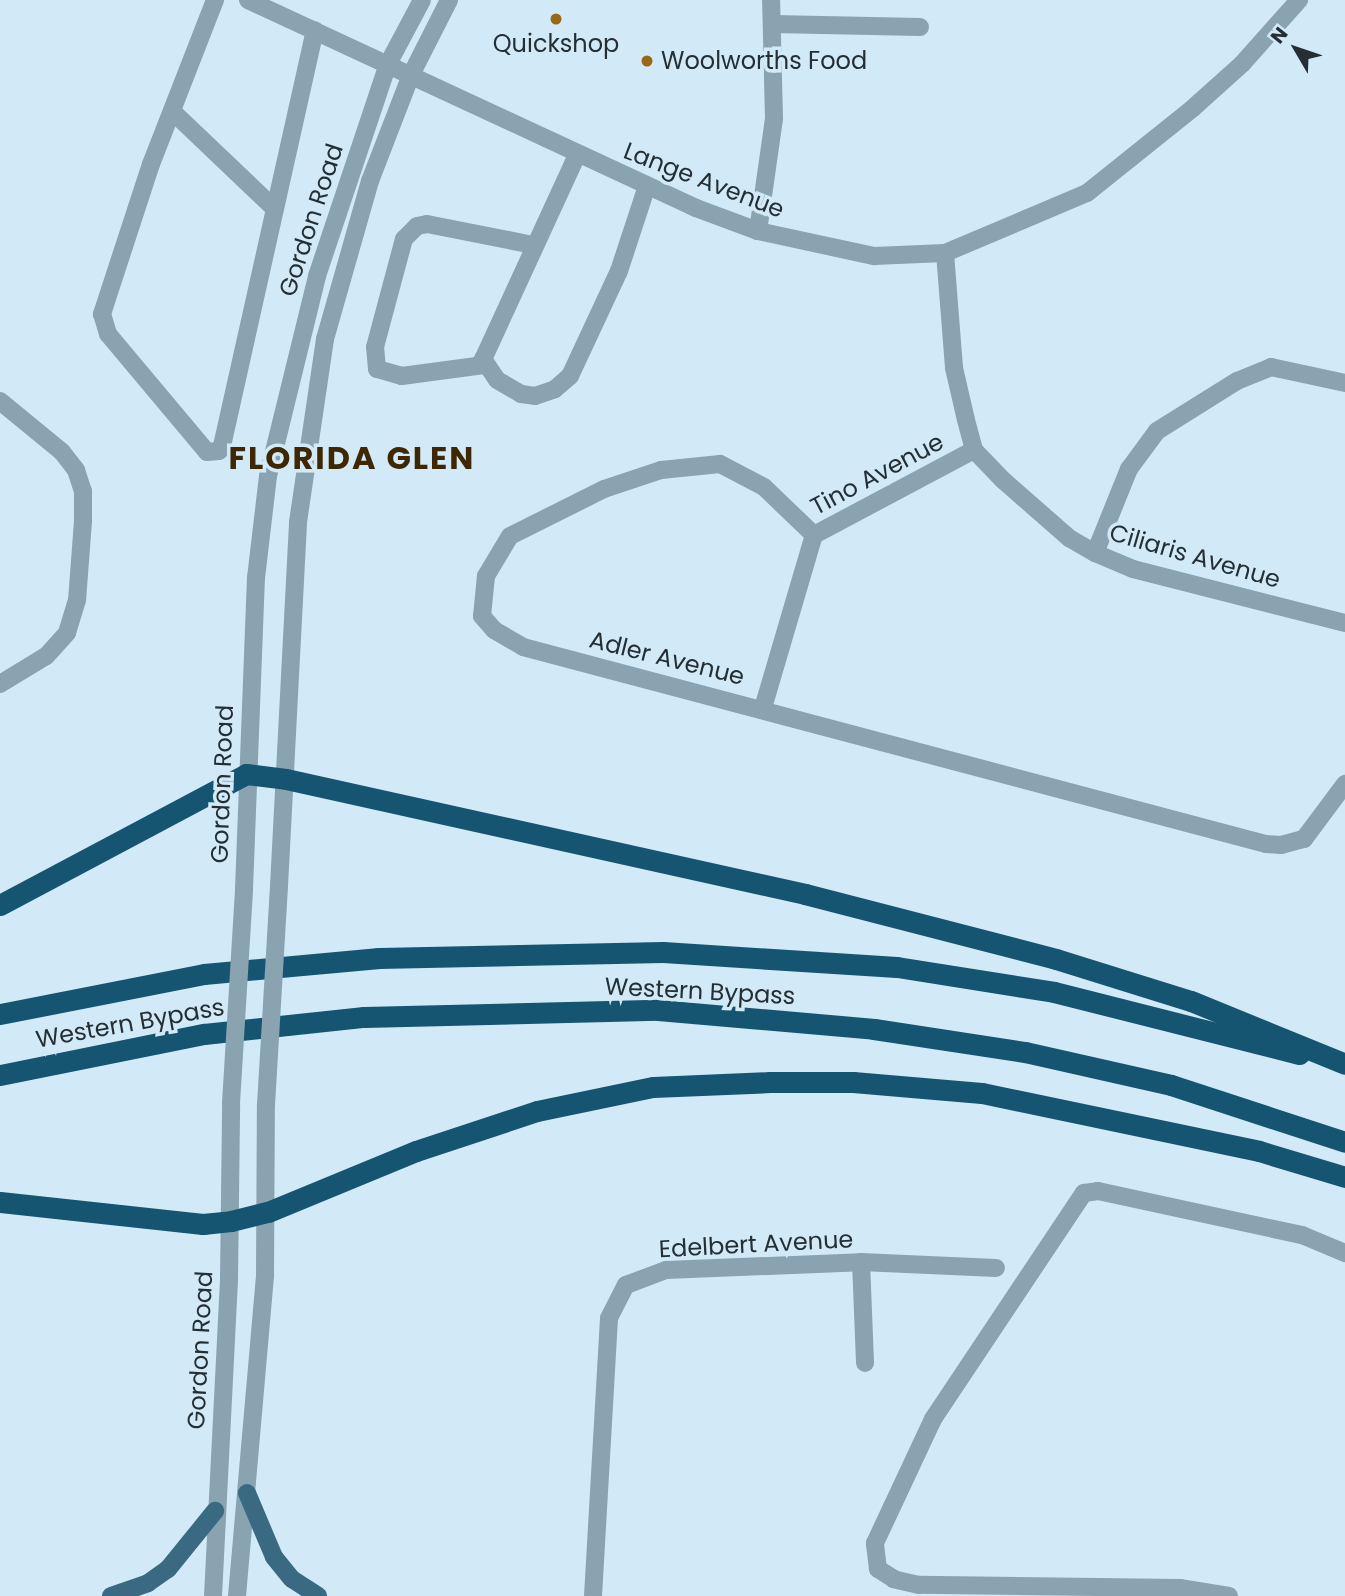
<!DOCTYPE html>
<style>
body{margin:0}
#map{position:relative;width:1345px;height:1596px;overflow:hidden;background:#d2eaf8;font-family:Poppins,sans-serif}
div>[style]{position:absolute}
.minor>*{height:18px;margin:-9px;padding:0 9px;transform-origin:9px;border-radius:9px;background:#8aa3b0}
.major>*{height:18px;margin:-9px;padding:0 9px;transform-origin:9px;border-radius:9px;background:#396a82}
.highway>*{height:21px;margin:-10.5px;padding:0 10.5px;transform-origin:10.5px;border-radius:10.5px;background:#165571}
.minor-bridge>*{height:18px;margin:-9px;padding:0 9px;transform-origin:9px;border-radius:9px;background:#8aa3b0}
.dots>*{width:19px;height:19px;translate:-50% -50%;box-sizing:border-box;border:4px solid #d2eaf8;border-radius:50%}
span{translate:-50% -50%;white-space:nowrap;text-align:center;line-height:1.15;-webkit-text-stroke:7px #d2eaf8;paint-order:stroke}
.poi-label{font-size:24px;color:#242e33}
.left{translate:0 -50%;text-align:left}
.street-label{font-size:24px;color:#242e33}
.district-label{font-size:32px;color:#3f2703;font-weight:700;letter-spacing:2px}
.north{position:absolute;left:1261px;top:14px;width:70px;height:70px;-webkit-text-stroke:5px #d2eaf8;paint-order:stroke;rotate:309deg;font-size:19px;font-weight:700;line-height:28px;text-align:center;color:#242e33}
.north::after{content:'';display:block;margin:auto;width:24px;height:32px;background:#242e33;clip-path:polygon(50% 0,100% 100%,50% 72%,0 100%)}
</style>
<div id="map">
<div class="minor">
<i style="left:215px;top:0;width:176px;rotate:111.3deg"></i>
<i style="left:151px;top:164px;width:158px;rotate:108.1deg"></i>
<i style="left:102px;top:314px;width:21px;rotate:73deg"></i>
<i style="left:108px;top:334px;width:154px;rotate:50deg"></i>
<i style="left:207px;top:452px;width:12px;rotate:-5deg"></i>
<i style="left:219px;top:451px;width:6px;rotate:-59deg"></i>
<i style="left:222px;top:446px;width:426px;rotate:-77.4deg"></i>
<i style="left:248px;top:0;width:494px;rotate:24.9deg"></i>
<i style="left:696px;top:208px;width:66px;rotate:20.4deg"></i>
<i style="left:758px;top:231px;width:119px;rotate:12.2deg"></i>
<i style="left:874px;top:256px;width:71px;rotate:-2.4deg"></i>
<i style="left:945px;top:253px;width:154px;rotate:-22.9deg"></i>
<i style="left:1087px;top:193px;width:136px;rotate:-38.7deg"></i>
<i style="left:1193px;top:108px;width:66px;rotate:-41.9deg"></i>
<i style="left:1242px;top:64px;width:86px;rotate:-48.3deg"></i>
<i style="left:773px;top:24px;width:147px;rotate:1.2deg"></i>
<i style="left:172px;top:111px;width:141px;rotate:43.6deg"></i>
<i style="left:577px;top:155px;width:225px;rotate:114.7deg"></i>
<i style="left:483px;top:359px;width:25px;rotate:56deg"></i>
<i style="left:497px;top:380px;width:28px;rotate:30deg"></i>
<i style="left:521px;top:394px;width:14px;rotate:8deg"></i>
<i style="left:535px;top:396px;width:21px;rotate:-19deg"></i>
<i style="left:555px;top:389px;width:20px;rotate:-41deg"></i>
<i style="left:570px;top:376px;width:116px;rotate:-65deg"></i>
<i style="left:619px;top:271px;width:89px;rotate:-71.8deg"></i>
<i style="left:758px;top:231px;width:113px;rotate:-81.9deg"></i>
<i style="left:774px;top:119px;width:119px;rotate:-91.4deg"></i>
<i style="left:945px;top:253px;width:115px;rotate:85.5deg"></i>
<i style="left:954px;top:368px;width:53px;rotate:77deg"></i>
<i style="left:966px;top:420px;width:31px;rotate:75deg"></i>
<i style="left:974px;top:450px;width:42px;rotate:46deg"></i>
<i style="left:1003px;top:480px;width:88px;rotate:41.3deg"></i>
<i style="left:1069px;top:538px;width:30px;rotate:30deg"></i>
<i style="left:1095px;top:553px;width:41px;rotate:22.8deg"></i>
<i style="left:1133px;top:569px;width:219px;rotate:14.3deg"></i>
<i style="left:484px;top:365px;width:83px;rotate:172.4deg"></i>
<i style="left:402px;top:376px;width:26px;rotate:-164deg"></i>
<i style="left:377px;top:369px;width:22px;rotate:-95deg"></i>
<i style="left:375px;top:347px;width:112px;rotate:-75deg"></i>
<i style="left:404px;top:239px;width:18px;rotate:-45deg"></i>
<i style="left:417px;top:226px;width:10px;rotate:-11deg"></i>
<i style="left:427px;top:224px;width:108px;rotate:11.2deg"></i>
<i style="left:0;top:401px;width:80px;rotate:39.4deg"></i>
<i style="left:62px;top:452px;width:23px;rotate:52deg"></i>
<i style="left:76px;top:470px;width:22px;rotate:72deg"></i>
<i style="left:83px;top:491px;width:30px;rotate:90deg"></i>
<i style="left:83px;top:521px;width:79px;rotate:94.3deg"></i>
<i style="left:77px;top:600px;width:34px;rotate:107deg"></i>
<i style="left:67px;top:633px;width:31px;rotate:132deg"></i>
<i style="left:46px;top:656px;width:54px;rotate:148.7deg"></i>
<i style="left:814px;top:535px;width:69px;rotate:-136.2deg"></i>
<i style="left:764px;top:487px;width:50px;rotate:-152.4deg"></i>
<i style="left:720px;top:464px;width:59px;rotate:174.2deg"></i>
<i style="left:661px;top:470px;width:60px;rotate:161.6deg"></i>
<i style="left:604px;top:489px;width:105px;rotate:153.4deg"></i>
<i style="left:510px;top:536px;width:47px;rotate:121deg"></i>
<i style="left:486px;top:576px;width:40px;rotate:95.7deg"></i>
<i style="left:482px;top:616px;width:18px;rotate:49deg"></i>
<i style="left:494px;top:630px;width:34px;rotate:30deg"></i>
<i style="left:523px;top:647px;width:769px;rotate:14.85deg"></i>
<i style="left:1266px;top:844px;width:15px;rotate:4deg"></i>
<i style="left:1281px;top:845px;width:24px;rotate:-15deg"></i>
<i style="left:1304px;top:839px;width:69px;rotate:-53.3deg"></i>
<i style="left:1095px;top:553px;width:91px;rotate:-68deg"></i>
<i style="left:1129px;top:469px;width:47px;rotate:-53.6deg"></i>
<i style="left:1157px;top:431px;width:94px;rotate:-32deg"></i>
<i style="left:1237px;top:381px;width:37px;rotate:-22deg"></i>
<i style="left:1271px;top:367px;width:76px;rotate:12.2deg"></i>
<i style="left:763px;top:708px;width:180px;rotate:-73.6deg"></i>
<i style="left:814px;top:535px;width:181px;rotate:-28deg"></i>
<i style="left:279px;top:886px;width:364px;rotate:-87deg"></i>
<i style="left:298px;top:522px;width:185px;rotate:-81.6deg"></i>
<i style="left:325px;top:339px;width:164px;rotate:-74.1deg"></i>
<i style="left:370px;top:181px;width:114px;rotate:-68.9deg"></i>
<i style="left:411px;top:75px;width:84px;rotate:-63.1deg"></i>
<i style="left:244px;top:889px;width:311px;rotate:-87.8deg"></i>
<i style="left:256px;top:578px;width:103px;rotate:-83.3deg"></i>
<i style="left:268px;top:476px;width:206px;rotate:-76.2deg"></i>
<i style="left:317px;top:276px;width:224px;rotate:-71.5deg"></i>
<i style="left:388px;top:64px;width:72px;rotate:-62deg"></i>
<i style="left:861px;top:1262px;width:101px;rotate:87.7deg"></i>
<i style="left:213px;top:1596px;width:317px;rotate:-87.1deg"></i>
<i style="left:229px;top:1279px;width:176px;rotate:-89.3deg"></i>
<i style="left:237px;top:1596px;width:323px;rotate:-85deg"></i>
<i style="left:265px;top:1274px;width:169px;rotate:-89.7deg"></i>
<i style="left:593px;top:1596px;width:278px;rotate:-86.7deg"></i>
<i style="left:609px;top:1318px;width:37px;rotate:-63deg"></i>
<i style="left:626px;top:1285px;width:43px;rotate:-20.6deg"></i>
<i style="left:666px;top:1270px;width:195px;rotate:-2.3deg"></i>
<i style="left:861px;top:1262px;width:135px;rotate:2.5deg"></i>
<i style="left:1229px;top:1596px;width:50px;rotate:-170.7deg"></i>
<i style="left:1180px;top:1588px;width:261px;rotate:-179.3deg"></i>
<i style="left:919px;top:1585px;width:26px;rotate:-167deg"></i>
<i style="left:894px;top:1579px;width:19px;rotate:-148deg"></i>
<i style="left:878px;top:1569px;width:26px;rotate:-97deg"></i>
<i style="left:875px;top:1543px;width:137px;rotate:-64.9deg"></i>
<i style="left:933px;top:1419px;width:272px;rotate:-56.3deg"></i>
<i style="left:1084px;top:1193px;width:14px;rotate:-8deg"></i>
<i style="left:1098px;top:1191px;width:209px;rotate:12.2deg"></i>
<i style="left:1302px;top:1235px;width:47px;rotate:22.7deg"></i>
</div>
<div class="major">
<i style="left:247px;top:1493px;width:69px;rotate:67.1deg"></i>
<i style="left:274px;top:1557px;width:28px;rotate:51deg"></i>
<i style="left:292px;top:1579px;width:31px;rotate:33deg"></i>
<i style="left:111px;top:1596px;width:39px;rotate:-19deg"></i>
<i style="left:148px;top:1583px;width:24px;rotate:-35deg"></i>
<i style="left:168px;top:1569px;width:75px;rotate:-51deg"></i>
</div>
<div class="highway">
<i style="left:0;top:905px;width:279px;rotate:-28deg"></i>
<i style="left:246px;top:774px;width:40px;rotate:7.1deg"></i>
<i style="left:286px;top:779px;width:532px;rotate:12.49deg"></i>
<i style="left:805px;top:894px;width:259px;rotate:14.5deg"></i>
<i style="left:1056px;top:959px;width:141px;rotate:17.3deg"></i>
<i style="left:1191px;top:1001px;width:166px;rotate:22.2deg"></i>
<i style="left:0;top:1014px;width:208px;rotate:-11.1deg"></i>
<i style="left:204px;top:974px;width:176px;rotate:-5.2deg"></i>
<i style="left:379px;top:958px;width:284px;rotate:-1.2deg"></i>
<i style="left:663px;top:952px;width:234px;rotate:3.7deg"></i>
<i style="left:897px;top:967px;width:159px;rotate:9deg"></i>
<i style="left:1054px;top:992px;width:253px;rotate:14.2deg"></i>
<i style="left:0;top:1075px;width:208px;rotate:-11.4deg"></i>
<i style="left:204px;top:1034px;width:161px;rotate:-6.1deg"></i>
<i style="left:364px;top:1017px;width:294px;rotate:-1.4deg"></i>
<i style="left:658px;top:1010px;width:217px;rotate:5deg"></i>
<i style="left:874px;top:1029px;width:153px;rotate:8.7deg"></i>
<i style="left:1025px;top:1052px;width:150px;rotate:12.7deg"></i>
<i style="left:1171px;top:1085px;width:183px;rotate:18.1deg"></i>
<i style="left:0;top:1202px;width:204px;rotate:6.2deg"></i>
<i style="left:203px;top:1224px;width:28px;rotate:-6deg"></i>
<i style="left:231px;top:1221px;width:38px;rotate:-14deg"></i>
<i style="left:268px;top:1212px;width:160px;rotate:-22.4deg"></i>
<i style="left:416px;top:1151px;width:127px;rotate:-18.3deg"></i>
<i style="left:537px;top:1111px;width:118px;rotate:-11.7deg"></i>
<i style="left:653px;top:1087px;width:117px;rotate:-2.4deg"></i>
<i style="left:770px;top:1082px;width:83px"></i>
<i style="left:853px;top:1082px;width:129px;rotate:4.9deg"></i>
<i style="left:982px;top:1093px;width:283px;rotate:11.8deg"></i>
<i style="left:1259px;top:1151px;width:90px;rotate:16.8deg"></i>
</div>
<div class="minor-bridge">
<i style="left:231px;top:1103px;width:214px;rotate:-86.5deg"></i>
<i style="left:266px;top:1105px;width:219px;rotate:-86.6deg"></i>
</div>
<div class="dots">
<i style="left:556px;top:19px;background:#986719"></i>
<i style="left:647px;top:61px;background:#986719"></i>
</div>
<div class="poi-label">
<span style="left:556px;top:44px">Quickshop</span>
<span class="left" style="left:661px;top:61px">Woolworths Food</span>
</div>
<div class="street-label">
<span style="left:704px;top:180px;rotate:21deg">Lange Avenue</span>
<span style="left:311px;top:220px;rotate:-72deg">Gordon Road</span>
<span style="left:877px;top:474px;rotate:-28deg">Tino Avenue</span>
<span style="left:1195px;top:556px;rotate:16deg">Ciliaris Avenue</span>
<span style="left:667px;top:658px;rotate:14deg">Adler Avenue</span>
<span style="left:222px;top:784px;rotate:-88deg">Gordon Road</span>
<span style="left:700px;top:991px;rotate:3deg">Western Bypass</span>
<span style="left:130px;top:1023px;rotate:-10deg">Western Bypass</span>
<span style="left:756px;top:1244px;rotate:-3deg">Edelbert Avenue</span>
<span style="left:200px;top:1350px;rotate:-87deg">Gordon Road</span>
</div>
<div class="district-label">
<span style="left:352px;top:458px">FLORIDA GLEN</span>
</div>
<div class="north">N</div>
</div>
